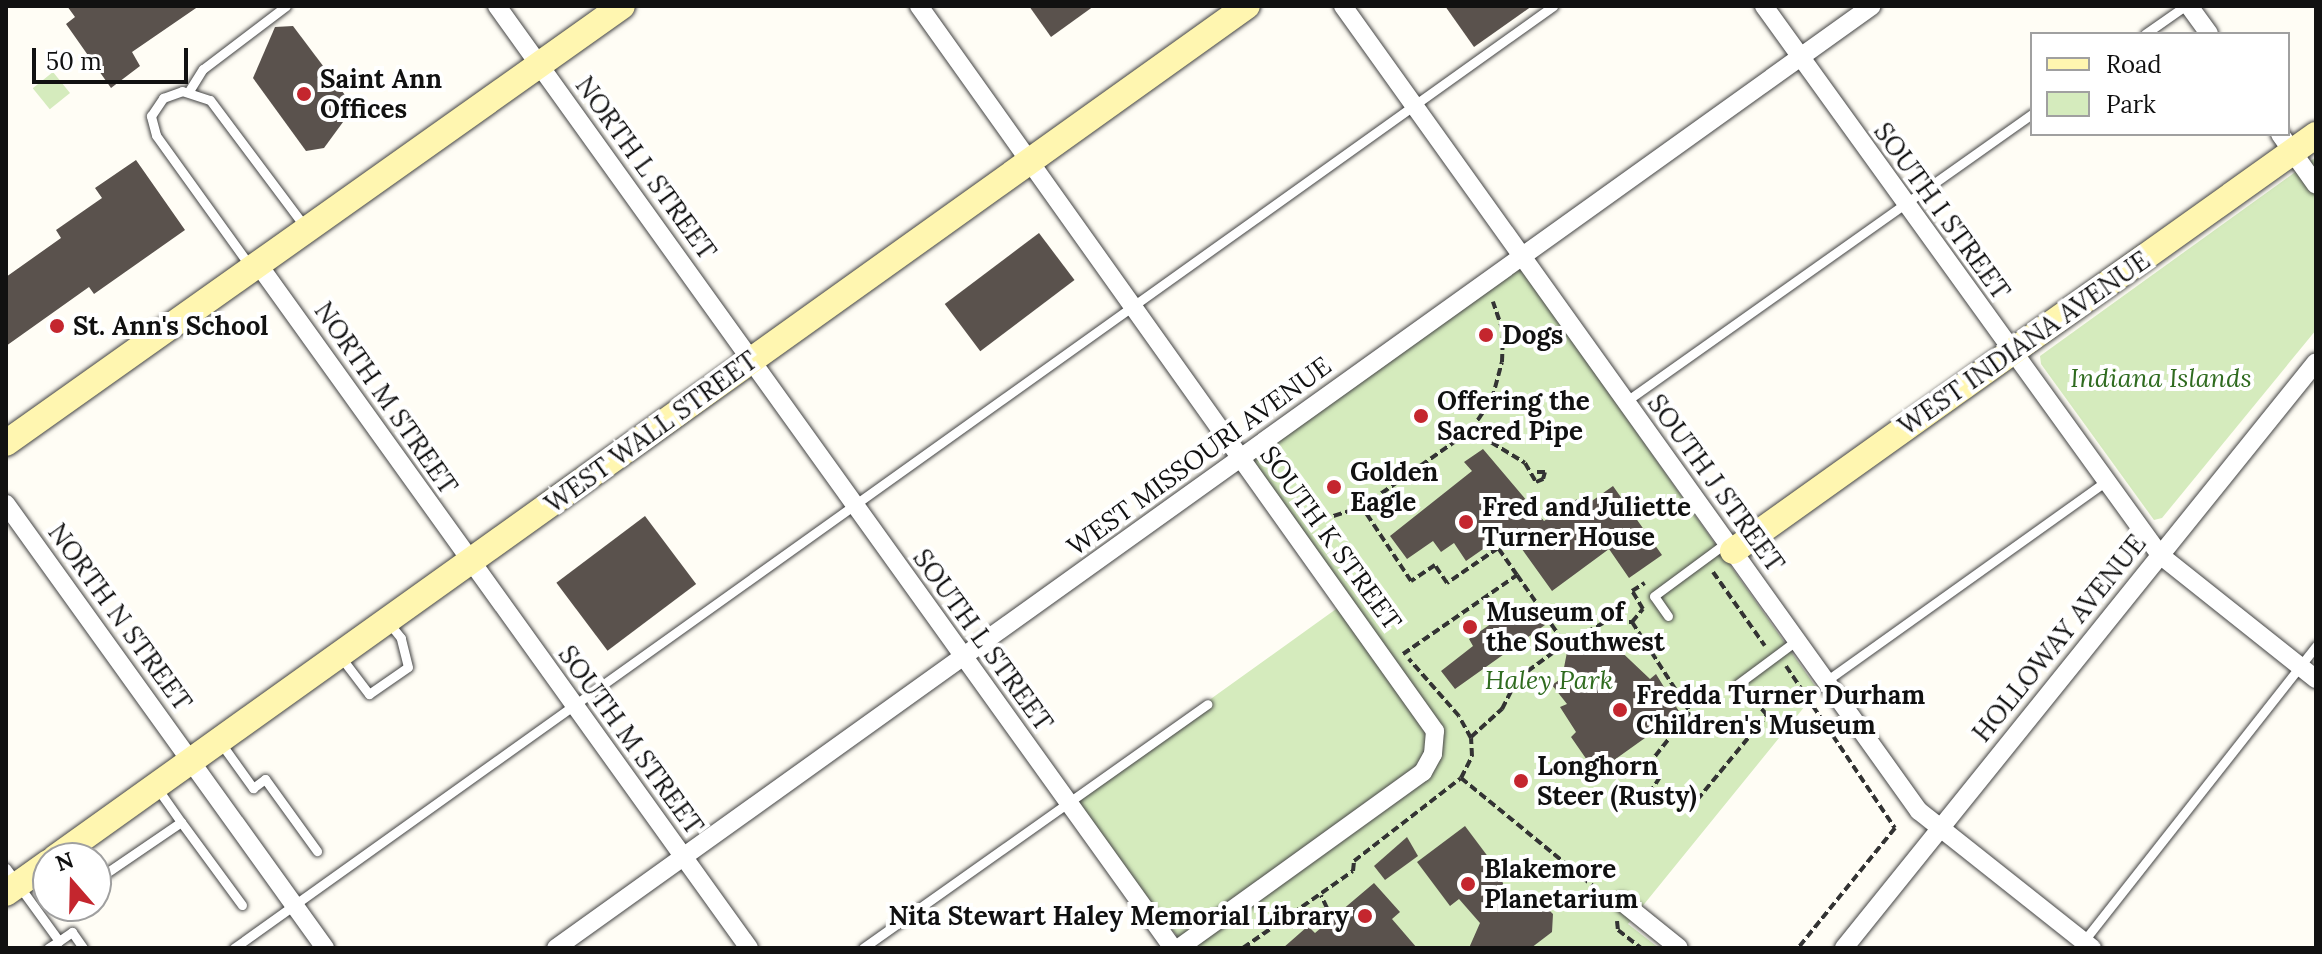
<!DOCTYPE html>
<style>
body{margin:0}
#map{position:relative;width:2322px;height:954px;overflow:hidden;background:#fffdf5;font-family:Lora,serif}
div>[style]{position:absolute}
.green>*{inset:0;background:#d5ebbd;transform-origin:0 0}
.building>*{inset:0;background:#5a524d;transform-origin:0 0}
.path>*{height:4px;margin-top:-2px;transform-origin:0;background:repeating-linear-gradient(90deg,#333 0 8px,transparent 0 12px)}
.roads{filter:drop-shadow(0 0 2px #444) drop-shadow(0 0 2px #444)}
.lane>*{height:9px;margin:-4.5px;padding:0 4.5px;transform-origin:4.5px;border-radius:4.5px;background:#fff}
.street>*{height:18px;margin:-9px;padding:0 9px;transform-origin:9px;border-radius:9px;background:#fff}
.secondary>*{height:26px;margin:-13px;padding:0 13px;transform-origin:13px;border-radius:13px;background:#fff6b0}
.dots>*{width:22px;height:22px;translate:-50% -50%;box-sizing:border-box;border:4px solid #fff;border-radius:50%}
span{translate:-50% -50%;white-space:nowrap;text-align:center;line-height:1.15;-webkit-text-stroke:8px #fff;paint-order:stroke}
.poi-label{font-size:26px;color:#111;font-weight:700}
.left{translate:0 -50%;text-align:left}
.right{translate:-100% -50%;text-align:right}
.street-label{font-size:26px;color:#111}
.park-label{font-size:26px;color:#2f6b1f;font-style:italic}
.frame{position:absolute;inset:0;border:8px solid #111;pointer-events:none}
.legend{position:absolute;left:2030px;top:32px;width:260px;height:104px;box-sizing:border-box;background:#fff;border:2px solid #a0a0a0;margin:0;padding:10px 14px;list-style:none;font-size:24px;color:#111}
.legend li{display:flex;align-items:center;gap:16px;height:40px}
.legend b{width:40px;border:2px solid #a0a0a0}
.north{position:absolute;left:32px;top:842px;width:80px;height:80px;box-sizing:border-box;background:#fff;border:2px solid #a0a0a0;border-radius:50%;rotate:340deg;font-size:22px;font-weight:700;line-height:32px;text-align:center;color:#111}
.north::after{content:'';display:block;margin:auto;width:28px;height:36px;background:#c4262e;clip-path:polygon(50% 0,100% 100%,50% 72%,0 100%)}
.scale{position:absolute;left:32px;top:48px;width:156px;height:36px;box-sizing:border-box;border:4px solid #111;border-top:0;padding-left:10px;font-size:24px;line-height:28px;white-space:nowrap;color:#111;-webkit-text-stroke:6px #fff;paint-order:stroke}
</style>
<div id="map">
<div class="green">
<i style="left:53px;top:72px;width:27px;height:26px;rotate:51deg"></i>
<i style="clip-path:polygon(2316px 157px,2316px 330px,2162px 518px,2154px 520px,2041px 364px,2040px 356px)"></i>
<i style="clip-path:polygon(1521px 268px,1818px 690px,1628px 924px,1659px 948px,1187px 948px,1067px 802px,1350px 599px,1251px 458px)"></i>
</div>
<div class="building">
<i style="clip-path:polygon(67px 6px,199px 6px,132px 52px,140px 66px,111px 88px,66px 24px,75px 17px)"></i>
<i style="clip-path:polygon(1029px 6px,1094px 6px,1051px 37px)"></i>
<i style="clip-path:polygon(1445px 6px,1532px 6px,1474px 47px)"></i>
<i style="clip-path:polygon(293px 26px,354px 107px,324px 148px,306px 151px,253px 78px,275px 27px)"></i>
<i style="clip-path:polygon(136px 160px,185px 230px,94px 294px,89px 287px,6px 346px,6px 277px,61px 238px,56px 230px,102px 198px,95px 188px)"></i>
<i style="left:1039px;top:233px;width:59px;height:118px;rotate:53deg"></i>
<i style="clip-path:polygon(1483px 449px,1544px 521px,1577px 499px,1582px 508px,1613px 486px,1662px 555px,1629px 578px,1609px 549px,1552px 591px,1509px 531px,1466px 561px,1454px 543px,1441px 552px,1433px 541px,1407px 559px,1390px 536px,1472px 471px,1464px 462px)"></i>
<i style="left:645px;top:516px;width:85px;height:111px;rotate:53deg"></i>
<i style="clip-path:polygon(1531px 609px,1545px 625px,1455px 689px,1441px 671px,1473px 646px,1469px 639px,1511px 610px,1518px 618px)"></i>
<i style="clip-path:polygon(1612px 643px,1650px 679px,1656px 674px,1680px 713px,1596px 773px,1571px 737px,1576px 732px,1560px 707px,1567px 704px,1552px 685px,1562px 678px,1567px 652px,1579px 644px,1594px 655px)"></i>
<i style="clip-path:polygon(1465px 826px,1498px 870px,1510px 902px,1535px 897px,1553px 914px,1552px 932px,1531px 948px,1469px 948px,1480px 923px,1459px 899px,1450px 906px,1417px 862px)"></i>
<i style="clip-path:polygon(1407px 837px,1418px 856px,1385px 880px,1374px 866px)"></i>
<i style="clip-path:polygon(1374px 883px,1400px 912px,1392px 919px,1417px 948px,1283px 948px,1308px 926px,1315px 933px)"></i>
</div>
<div class="path">
<i style="left:1471px;top:430px;width:63px;rotate:31.4deg"></i>
<i style="left:1525px;top:463px;width:22px;rotate:60deg"></i>
<i style="left:1536px;top:482px;width:8px;rotate:-23deg"></i>
<i style="left:1543px;top:479px;width:7px;rotate:-74deg"></i>
<i style="left:1545px;top:472px;width:10px;rotate:180deg"></i>
<i style="left:1311px;top:523px;width:53px;rotate:-17.4deg"></i>
<i style="left:1713px;top:572px;width:90px;rotate:54.9deg"></i>
<i style="left:1517px;top:575px;width:84px;rotate:55.2deg"></i>
<i style="left:1632px;top:622px;width:17px;rotate:-50deg"></i>
<i style="left:1643px;top:609px;width:21px;rotate:-121deg"></i>
<i style="left:1632px;top:591px;width:15px;rotate:-32deg"></i>
<i style="left:1403px;top:654px;width:139px;rotate:-34.7deg"></i>
<i style="left:1517px;top:575px;width:33px;rotate:-125deg"></i>
<i style="left:1498px;top:548px;width:62px;rotate:145.5deg"></i>
<i style="left:1447px;top:583px;width:22px;rotate:-124deg"></i>
<i style="left:1435px;top:565px;width:29px;rotate:146deg"></i>
<i style="left:1411px;top:581px;width:89px;rotate:-123.5deg"></i>
<i style="left:1362px;top:507px;width:133px;rotate:-35.2deg"></i>
<i style="left:1471px;top:430px;width:37px;rotate:-56deg"></i>
<i style="left:1492px;top:399px;width:38px;rotate:-75deg"></i>
<i style="left:1502px;top:362px;width:31px;rotate:-88deg"></i>
<i style="left:1503px;top:331px;width:31px;rotate:-109deg"></i>
<i style="left:1786px;top:666px;width:195px;rotate:56.1deg"></i>
<i style="left:1895px;top:828px;width:154px;rotate:128.9deg"></i>
<i style="left:1471px;top:737px;width:42px;rotate:-42.1deg"></i>
<i style="left:1502px;top:709px;width:35px;rotate:-63deg"></i>
<i style="left:1518px;top:678px;width:58px;rotate:-35.9deg"></i>
<i style="left:1565px;top:644px;width:46px;rotate:-28.8deg"></i>
<i style="left:1605px;top:622px;width:27px"></i>
<i style="left:1632px;top:622px;width:107px;rotate:57.2deg"></i>
<i style="left:1690px;top:712px;width:66px;rotate:128.3deg"></i>
<i style="left:1649px;top:764px;width:17px;rotate:50deg"></i>
<i style="left:1660px;top:777px;width:17px;rotate:123deg"></i>
<i style="left:1651px;top:791px;width:27px;rotate:36deg"></i>
<i style="left:1673px;top:807px;width:16px;rotate:-45deg"></i>
<i style="left:1684px;top:796px;width:14px;rotate:17deg"></i>
<i style="left:1697px;top:800px;width:110px;rotate:-50.5deg"></i>
<i style="left:1767px;top:715px;width:29px;rotate:-131deg"></i>
<i style="left:1461px;top:778px;width:186px;rotate:39.3deg"></i>
<i style="left:1301px;top:908px;width:17px;rotate:50deg"></i>
<i style="left:1312px;top:921px;width:10px;rotate:-11deg"></i>
<i style="left:1322px;top:919px;width:12px;rotate:-66deg"></i>
<i style="left:1327px;top:908px;width:14px;rotate:-115deg"></i>
<i style="left:1617px;top:921px;width:9px;rotate:84deg"></i>
<i style="left:1618px;top:930px;width:29px;rotate:38deg"></i>
<i style="left:1243px;top:948px;width:134px;rotate:-35deg"></i>
<i style="left:1353px;top:871px;width:10px;rotate:-84deg"></i>
<i style="left:1354px;top:861px;width:135px;rotate:-37.8deg"></i>
<i style="left:1461px;top:778px;width:25px;rotate:-63deg"></i>
<i style="left:1472px;top:756px;width:18px;rotate:-93deg"></i>
<i style="left:1471px;top:738px;width:25px;rotate:-119deg"></i>
<i style="left:1459px;top:716px;width:76px;rotate:-131.3deg"></i>
</div>
<div class="roads">
<div class="lane">
<i style="left:2145px;top:34px;width:49px;rotate:-35deg"></i>
<i style="left:189px;top:91px;width:26px;rotate:-58deg"></i>
<i style="left:203px;top:69px;width:104px;rotate:-37.2deg"></i>
<i style="left:250px;top:266px;width:161px;rotate:-125.7deg"></i>
<i style="left:156px;top:135px;width:20px;rotate:-105deg"></i>
<i style="left:151px;top:116px;width:22px;rotate:-56deg"></i>
<i style="left:163px;top:98px;width:20px;rotate:-20deg"></i>
<i style="left:182px;top:91px;width:29px;rotate:18deg"></i>
<i style="left:210px;top:100px;width:159px;rotate:53.2deg"></i>
<i style="left:1625px;top:402px;width:499px;rotate:-35.3deg"></i>
<i style="left:1668px;top:616px;width:24px;rotate:-125deg"></i>
<i style="left:1654px;top:596px;width:89px;rotate:-36.4deg"></i>
<i style="left:340px;top:656px;width:48px;rotate:52.7deg"></i>
<i style="left:369px;top:694px;width:47px;rotate:-34.7deg"></i>
<i style="left:408px;top:667px;width:30px;rotate:-104deg"></i>
<i style="left:401px;top:638px;width:19px;rotate:-129deg"></i>
<i style="left:1826px;top:681px;width:343px;rotate:-35.5deg"></i>
<i style="left:1738px;top:684px;width:74px;rotate:-36.7deg"></i>
<i style="left:220px;top:742px;width:57px;rotate:54.3deg"></i>
<i style="left:253px;top:788px;width:15px;rotate:-37deg"></i>
<i style="left:265px;top:779px;width:89px;rotate:54.2deg"></i>
<i style="left:181px;top:822px;width:103px;rotate:53.7deg"></i>
<i style="left:6px;top:868px;width:90px;rotate:54deg"></i>
<i style="left:59px;top:941px;width:16px;rotate:-35deg"></i>
<i style="left:72px;top:932px;width:19px;rotate:55deg"></i>
<i style="left:96px;top:880px;width:103px;rotate:-34.3deg"></i>
<i style="left:181px;top:822px;width:42px;rotate:-125.2deg"></i>
<i style="left:2083px;top:942px;width:377px;rotate:-51.8deg"></i>
<i style="left:48px;top:948px;width:13px;rotate:-32deg"></i>
<i style="left:234px;top:948px;width:1621px;rotate:-35.53deg"></i>
<i style="left:863px;top:948px;width:422px;rotate:-35.3deg"></i>
</div>
<div class="street">
<i style="left:497px;top:6px;width:1159px;rotate:54.34deg"></i>
<i style="left:919px;top:6px;width:890px;rotate:54.56deg"></i>
<i style="left:1435px;top:731px;width:23px;rotate:95deg"></i>
<i style="left:1433px;top:754px;width:21px;rotate:119deg"></i>
<i style="left:1423px;top:772px;width:301px;rotate:144.2deg"></i>
<i style="left:1343px;top:6px;width:990px;rotate:54.42deg"></i>
<i style="left:1919px;top:811px;width:221px;rotate:38.4deg"></i>
<i style="left:1764px;top:6px;width:677px;rotate:54.2deg"></i>
<i style="left:2160px;top:555px;width:199px;rotate:38.5deg"></i>
<i style="left:2189px;top:6px;width:34px;rotate:54deg"></i>
<i style="left:2280px;top:134px;width:62px;rotate:54.8deg"></i>
<i style="left:258px;top:264px;width:842px;rotate:54.33deg"></i>
<i style="left:6px;top:504px;width:547px;rotate:54.3deg"></i>
<i style="left:1622px;top:902px;width:73px;rotate:38.9deg"></i>
<i style="left:556px;top:948px;width:1618px;rotate:-35.6deg"></i>
<i style="left:1844px;top:948px;width:752px;rotate:-51.15deg"></i>
</div>
<div class="secondary">
<i style="left:6px;top:443px;width:755px;rotate:-35.35deg"></i>
<i style="left:1733px;top:551px;width:716px;rotate:-35.51deg"></i>
<i style="left:55px;top:858px;width:1465px;rotate:-35.56deg"></i>
<i style="left:6px;top:893px;width:52px;rotate:-35.5deg"></i>
</div>
</div>
<div class="dots">
<i style="left:304px;top:94px;background:#c4262e"></i>
<i style="left:57px;top:326px;background:#c4262e"></i>
<i style="left:1486px;top:335px;background:#c4262e"></i>
<i style="left:1421px;top:416px;background:#c4262e"></i>
<i style="left:1334px;top:487px;background:#c4262e"></i>
<i style="left:1466px;top:522px;background:#c4262e"></i>
<i style="left:1470px;top:627px;background:#c4262e"></i>
<i style="left:1620px;top:710px;background:#c4262e"></i>
<i style="left:1521px;top:781px;background:#c4262e"></i>
<i style="left:1468px;top:884px;background:#c4262e"></i>
<i style="left:1365px;top:916px;background:#c4262e"></i>
</div>
<div class="poi-label">
<span class="left" style="left:320px;top:94px">Saint Ann<br>Offices</span>
<span class="left" style="left:73px;top:326px">St. Ann's School</span>
<span class="left" style="left:1502px;top:335px">Dogs</span>
<span class="left" style="left:1437px;top:416px">Offering the<br>Sacred Pipe</span>
<span class="left" style="left:1350px;top:487px">Golden<br>Eagle</span>
<span class="left" style="left:1482px;top:522px">Fred and Juliette<br>Turner House</span>
<span class="left" style="left:1486px;top:627px">Museum of<br>the Southwest</span>
<span class="left" style="left:1636px;top:710px">Fredda Turner Durham<br>Children's Museum</span>
<span class="left" style="left:1537px;top:781px">Longhorn<br>Steer (Rusty)</span>
<span class="left" style="left:1484px;top:884px">Blakemore<br>Planetarium</span>
<span class="right" style="left:1349px;top:916px">Nita Stewart Haley Memorial Library</span>
</div>
<div class="street-label">
<span style="left:646px;top:168px;rotate:54deg">NORTH L STREET</span>
<span style="left:1942px;top:211px;rotate:54deg">SOUTH I STREET</span>
<span style="left:2024px;top:343px;rotate:-35deg">WEST INDIANA AVENUE</span>
<span style="left:386px;top:398px;rotate:55deg">NORTH M STREET</span>
<span style="left:651px;top:432px;rotate:-36deg">WEST WALL STREET</span>
<span style="left:1199px;top:456px;rotate:-36deg">WEST MISSOURI AVENUE</span>
<span style="left:1716px;top:483px;rotate:54deg">SOUTH J STREET</span>
<span style="left:1331px;top:538px;rotate:54deg">SOUTH K STREET</span>
<span style="left:120px;top:617px;rotate:54deg">NORTH N STREET</span>
<span style="left:2059px;top:638px;rotate:-51deg">HOLLOWAY AVENUE</span>
<span style="left:983px;top:640px;rotate:54deg">SOUTH L STREET</span>
<span style="left:631px;top:740px;rotate:54deg">SOUTH M STREET</span>
</div>
<div class="park-label">
<span style="left:2161px;top:378px">Indiana Islands</span>
<span style="left:1549px;top:680px">Haley Park</span>
</div>
<div class="frame"></div>
<ul class="legend">
<li><b style="height:10px;background:#fff6b0"></b>Road</li>
<li><b style="height:22px;background:#d5ebbd"></b>Park</li>
</ul>
<div class="north">N</div>
<div class="scale">50 m</div>
</div>
